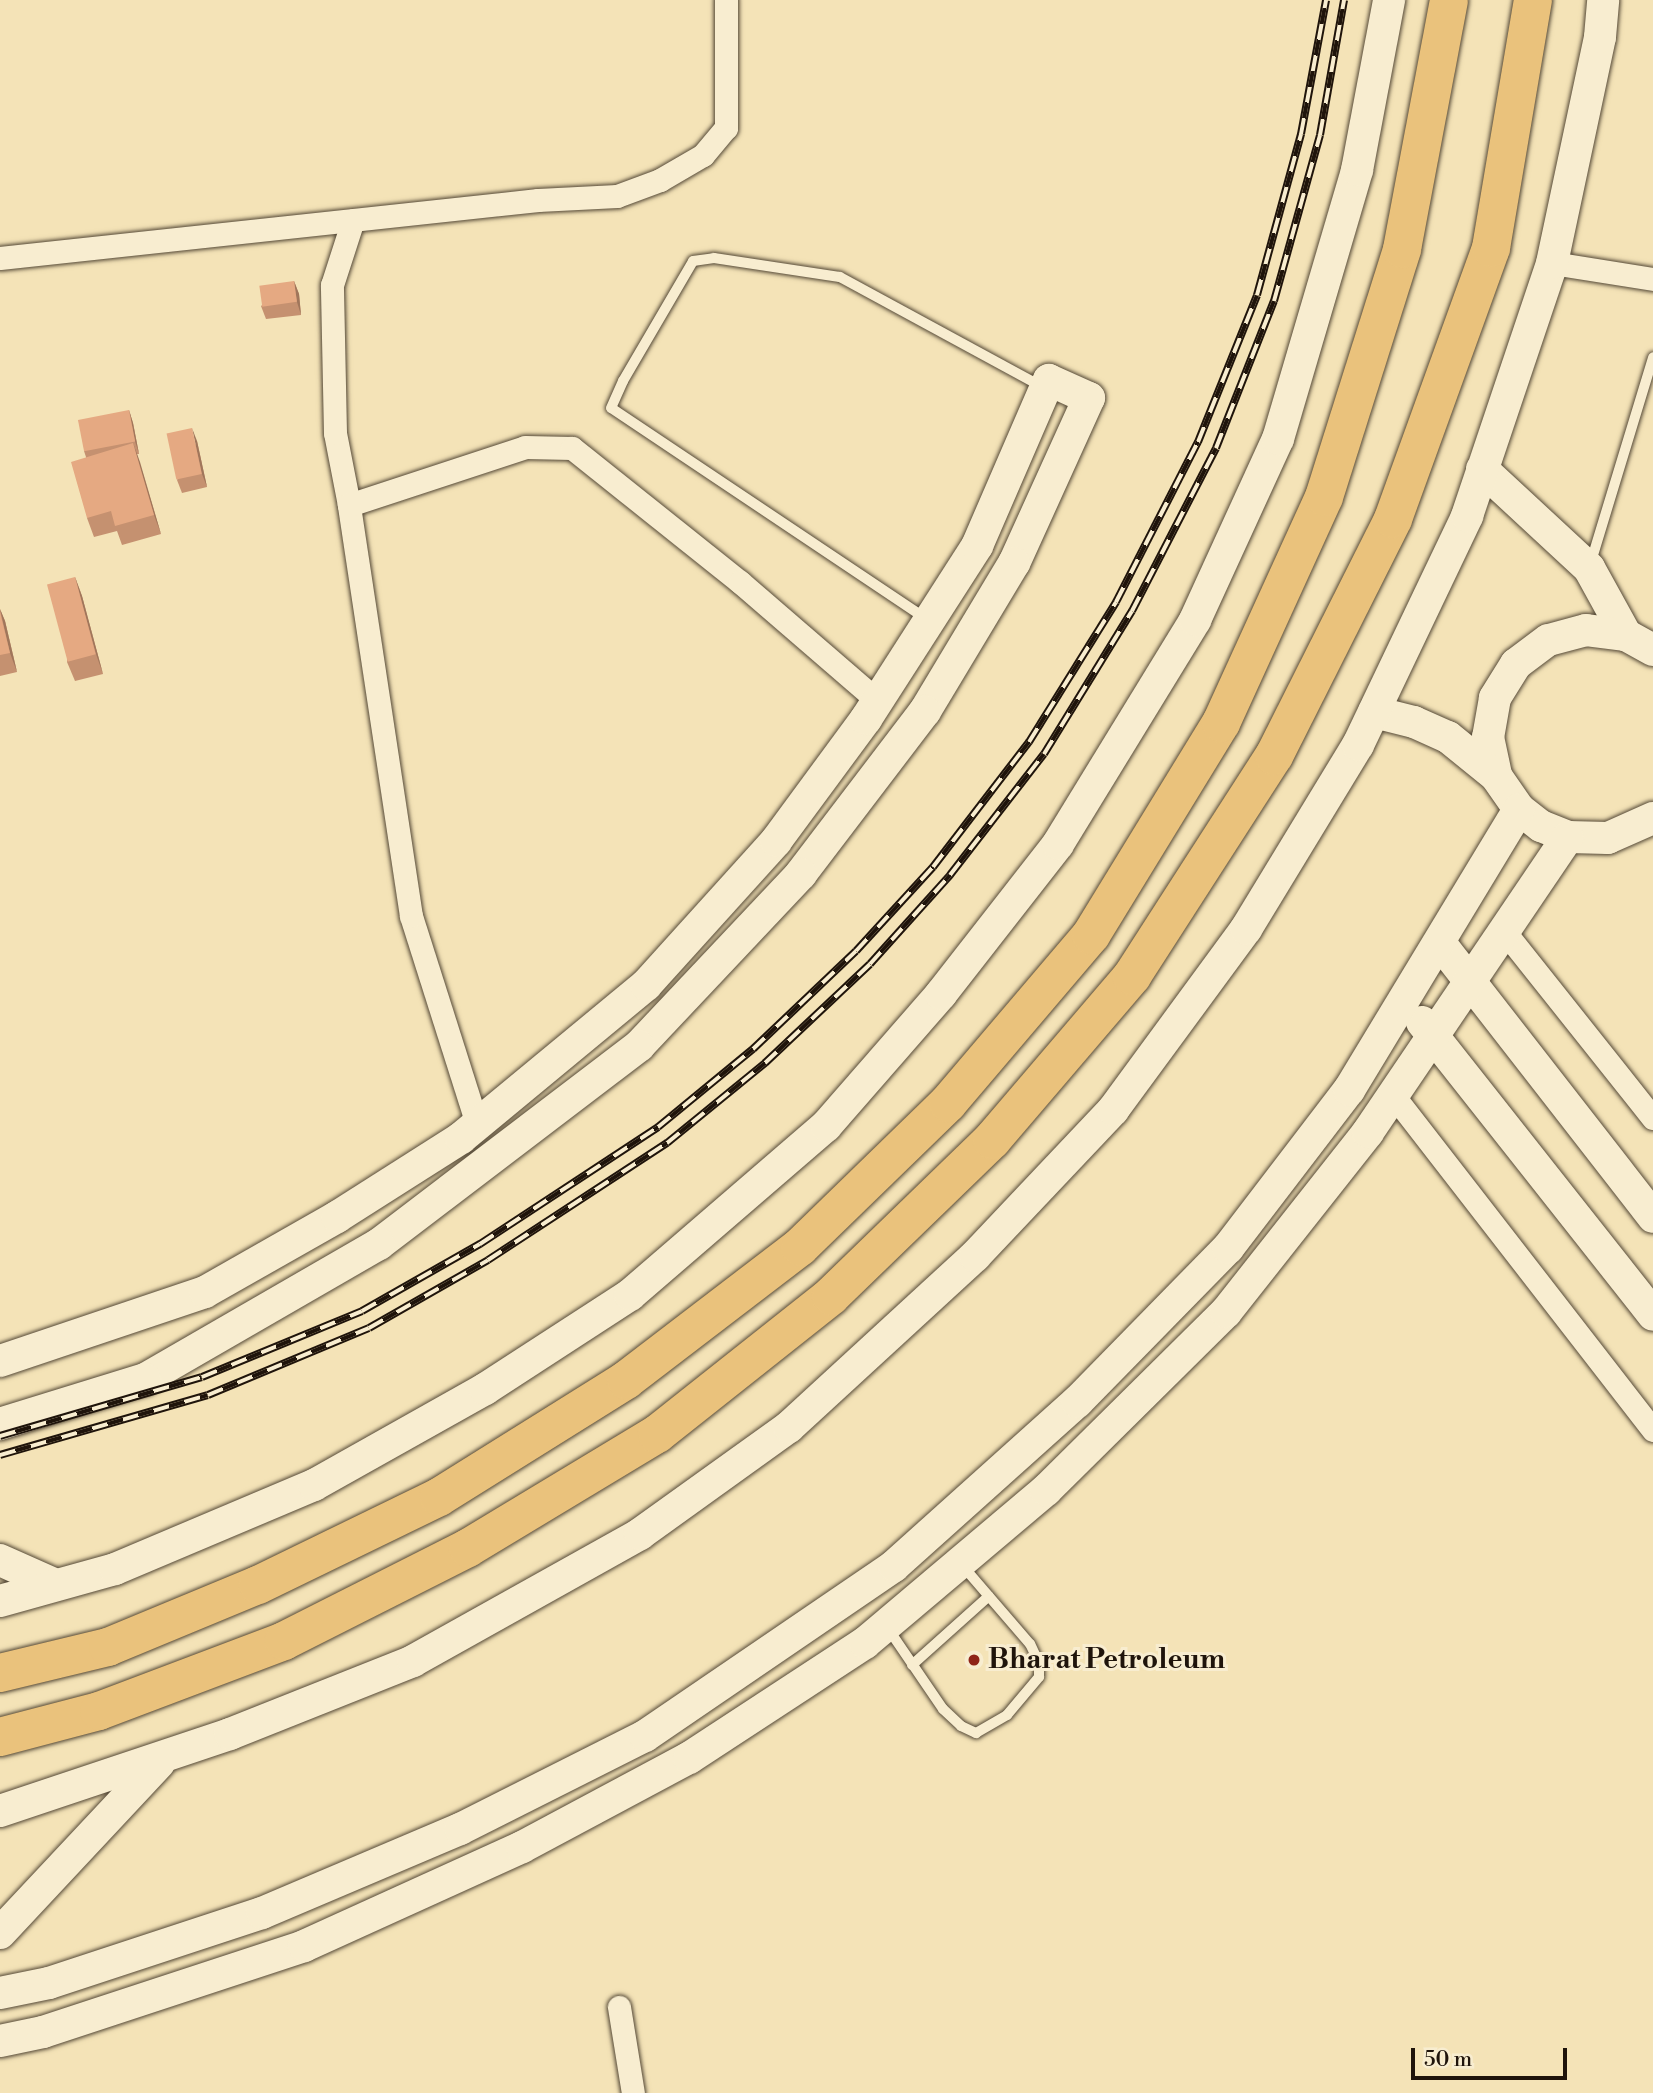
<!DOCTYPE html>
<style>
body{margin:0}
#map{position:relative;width:1653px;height:2093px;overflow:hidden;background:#f4e3b7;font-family:"Libre Bodoni",serif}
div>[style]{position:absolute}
.roads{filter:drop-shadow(0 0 2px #544836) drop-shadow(0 0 2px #544836)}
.lane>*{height:10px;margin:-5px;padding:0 5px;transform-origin:5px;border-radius:5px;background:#f8edd0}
.street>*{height:23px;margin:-11.5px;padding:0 11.5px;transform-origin:11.5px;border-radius:11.5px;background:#f8edd0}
.secondary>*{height:32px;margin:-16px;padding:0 16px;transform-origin:16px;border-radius:16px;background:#f8edd0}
.highway>*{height:38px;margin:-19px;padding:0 19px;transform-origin:19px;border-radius:19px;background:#eac27c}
.rail>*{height:8px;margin-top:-4px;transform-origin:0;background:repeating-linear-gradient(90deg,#f8edd0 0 16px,#1f140b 0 32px);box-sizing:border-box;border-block:2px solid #1f140b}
.wall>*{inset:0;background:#c59170}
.shaded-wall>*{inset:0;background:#a0765b}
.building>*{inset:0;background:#e5a982;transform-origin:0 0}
.dots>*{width:19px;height:19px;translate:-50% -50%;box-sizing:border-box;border:4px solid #f8edd0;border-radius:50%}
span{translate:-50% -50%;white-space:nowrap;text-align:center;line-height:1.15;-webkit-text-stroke:6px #f8edd0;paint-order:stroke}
.poi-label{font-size:28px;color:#1f140b;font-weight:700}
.left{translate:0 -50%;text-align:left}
.scale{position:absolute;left:1411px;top:2048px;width:156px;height:32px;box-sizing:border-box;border:4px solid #1f140b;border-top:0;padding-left:9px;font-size:21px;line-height:24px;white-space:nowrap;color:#1f140b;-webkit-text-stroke:5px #f8edd0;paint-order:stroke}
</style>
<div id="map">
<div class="roads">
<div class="lane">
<i style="left:1590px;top:565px;width:217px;rotate:-73.1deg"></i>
<i style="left:928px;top:620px;width:381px;rotate:-146.2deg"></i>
<i style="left:611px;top:408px;width:30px;rotate:-66deg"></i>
<i style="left:623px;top:381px;width:139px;rotate:-59.7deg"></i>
<i style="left:693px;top:261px;width:21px;rotate:-8deg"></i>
<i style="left:714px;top:258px;width:127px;rotate:8.6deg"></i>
<i style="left:840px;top:277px;width:231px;rotate:28.5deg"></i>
<i style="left:887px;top:1627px;width:99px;rotate:55.7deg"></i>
<i style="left:943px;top:1709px;width:25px;rotate:43deg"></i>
<i style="left:961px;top:1726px;width:17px;rotate:25deg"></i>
<i style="left:976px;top:1733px;width:36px;rotate:-30deg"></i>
<i style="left:1007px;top:1715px;width:50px;rotate:-49.9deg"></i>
<i style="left:1039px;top:1677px;width:14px;rotate:-90deg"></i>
<i style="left:1039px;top:1663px;width:21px;rotate:-115deg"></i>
<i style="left:1030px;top:1644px;width:104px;rotate:-130.7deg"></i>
<i style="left:912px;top:1665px;width:103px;rotate:-41.9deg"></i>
</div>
<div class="street">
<i style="left:0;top:258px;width:541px;rotate:-6.15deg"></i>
<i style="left:538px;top:200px;width:79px;rotate:-2.9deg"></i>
<i style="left:617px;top:196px;width:46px;rotate:-20.4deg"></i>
<i style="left:660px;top:180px;width:50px;rotate:-30.2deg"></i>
<i style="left:703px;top:155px;width:35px;rotate:-50deg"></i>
<i style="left:726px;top:128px;width:128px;rotate:-90deg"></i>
<i style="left:1552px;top:263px;width:102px;rotate:9deg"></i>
<i style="left:349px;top:505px;width:73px;rotate:-101deg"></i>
<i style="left:335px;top:433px;width:148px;rotate:-91.2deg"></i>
<i style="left:332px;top:285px;width:68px;rotate:-72.1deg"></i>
<i style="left:1504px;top:931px;width:239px;rotate:51.5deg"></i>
<i style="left:1393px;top:1095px;width:424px;rotate:52.2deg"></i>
<i style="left:477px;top:1124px;width:218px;rotate:-107.6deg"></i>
<i style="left:411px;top:916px;width:416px;rotate:-98.6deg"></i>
<i style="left:349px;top:505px;width:185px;rotate:-18.2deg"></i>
<i style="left:525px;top:447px;width:47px;rotate:1.2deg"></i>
<i style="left:572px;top:448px;width:215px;rotate:38.6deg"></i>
<i style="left:740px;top:582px;width:182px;rotate:40.8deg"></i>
<i style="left:619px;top:2007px;width:87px;rotate:80.8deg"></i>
</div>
<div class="secondary">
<i style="left:1482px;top:469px;width:146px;rotate:42.8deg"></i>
<i style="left:1589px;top:568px;width:77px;rotate:61.1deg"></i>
<i style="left:1653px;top:650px;width:31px;rotate:-151deg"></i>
<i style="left:1626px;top:635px;width:40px;rotate:-172.9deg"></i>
<i style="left:1586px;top:630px;width:39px;rotate:165deg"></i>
<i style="left:1548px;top:640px;width:40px;rotate:143deg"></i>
<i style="left:1516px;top:664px;width:40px;rotate:122deg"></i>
<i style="left:1495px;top:698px;width:40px;rotate:100deg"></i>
<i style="left:1488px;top:737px;width:40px;rotate:78deg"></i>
<i style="left:1496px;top:776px;width:40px;rotate:55.1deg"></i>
<i style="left:1519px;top:809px;width:28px;rotate:38deg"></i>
<i style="left:1541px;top:826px;width:29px;rotate:22deg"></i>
<i style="left:1568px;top:837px;width:40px;rotate:1.4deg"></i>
<i style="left:1608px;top:838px;width:49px;rotate:-24deg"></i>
<i style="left:1374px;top:712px;width:41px;rotate:14deg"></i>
<i style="left:1414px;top:722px;width:37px;rotate:24deg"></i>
<i style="left:1448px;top:737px;width:62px;rotate:39.1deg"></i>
<i style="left:1440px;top:943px;width:347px;rotate:52.1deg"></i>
<i style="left:1422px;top:1022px;width:373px;rotate:51.7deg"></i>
<i style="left:0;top:1361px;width:216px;rotate:-18.6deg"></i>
<i style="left:205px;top:1292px;width:152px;rotate:-29.6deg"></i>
<i style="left:337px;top:1217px;width:147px;rotate:-32.5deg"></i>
<i style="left:461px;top:1138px;width:240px;rotate:-39.6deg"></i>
<i style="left:646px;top:985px;width:194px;rotate:-47.9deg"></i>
<i style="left:776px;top:841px;width:152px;rotate:-53.6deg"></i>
<i style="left:866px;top:719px;width:206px;rotate:-57.3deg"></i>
<i style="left:977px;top:546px;width:181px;rotate:-66.6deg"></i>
<i style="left:1049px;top:380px;width:44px;rotate:24.2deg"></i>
<i style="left:1089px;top:398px;width:181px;rotate:114.4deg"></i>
<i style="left:1014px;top:563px;width:173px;rotate:121deg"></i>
<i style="left:925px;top:711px;width:205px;rotate:127.3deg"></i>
<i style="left:801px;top:874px;width:236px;rotate:133.3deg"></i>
<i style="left:639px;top:1046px;width:327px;rotate:142.7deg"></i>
<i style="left:379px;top:1244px;width:270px;rotate:150deg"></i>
<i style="left:145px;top:1379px;width:152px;rotate:162.8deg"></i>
<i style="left:0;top:1560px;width:61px;rotate:24.1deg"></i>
<i style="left:0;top:1601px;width:119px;rotate:-15.5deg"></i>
<i style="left:115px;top:1569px;width:216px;rotate:-22.9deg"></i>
<i style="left:314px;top:1485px;width:196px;rotate:-29.3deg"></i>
<i style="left:485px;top:1389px;width:173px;rotate:-33deg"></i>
<i style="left:630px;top:1295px;width:259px;rotate:-40.8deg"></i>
<i style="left:826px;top:1126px;width:175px;rotate:-48.9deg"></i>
<i style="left:941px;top:994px;width:190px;rotate:-52deg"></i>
<i style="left:1058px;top:844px;width:263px;rotate:-58.5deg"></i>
<i style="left:1195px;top:620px;width:199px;rotate:-65.4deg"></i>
<i style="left:1278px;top:439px;width:280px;rotate:-73.6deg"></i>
<i style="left:1357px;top:170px;width:173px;rotate:-79.3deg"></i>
<i style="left:0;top:1811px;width:243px;rotate:-18.5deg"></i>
<i style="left:230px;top:1734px;width:197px;rotate:-21.7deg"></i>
<i style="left:413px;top:1661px;width:260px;rotate:-29.2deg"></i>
<i style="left:640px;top:1534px;width:183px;rotate:-35.7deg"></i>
<i style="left:789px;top:1427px;width:253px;rotate:-42.6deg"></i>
<i style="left:975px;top:1256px;width:201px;rotate:-46.6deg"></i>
<i style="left:1113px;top:1110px;width:225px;rotate:-53.7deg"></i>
<i style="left:1246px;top:929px;width:215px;rotate:-58.7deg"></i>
<i style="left:1358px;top:745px;width:254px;rotate:-64.5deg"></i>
<i style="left:1467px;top:516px;width:267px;rotate:-71.4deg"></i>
<i style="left:1552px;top:263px;width:231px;rotate:-78deg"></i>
<i style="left:1600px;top:37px;width:37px;rotate:-85deg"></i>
<i style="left:0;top:1933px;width:233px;rotate:-46.9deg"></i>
<i style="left:0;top:1993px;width:50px;rotate:-11.5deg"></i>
<i style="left:49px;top:1983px;width:224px;rotate:-18.2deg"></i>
<i style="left:262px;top:1913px;width:215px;rotate:-23deg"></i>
<i style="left:460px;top:1829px;width:207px;rotate:-26.7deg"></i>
<i style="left:645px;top:1736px;width:301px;rotate:-34.3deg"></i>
<i style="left:894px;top:1566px;width:246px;rotate:-41.9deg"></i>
<i style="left:1077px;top:1402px;width:216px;rotate:-45.6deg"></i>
<i style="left:1228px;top:1248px;width:199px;rotate:-52.6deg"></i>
<i style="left:1349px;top:1090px;width:328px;rotate:-58.8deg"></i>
<i style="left:0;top:2041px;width:44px;rotate:-11.8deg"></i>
<i style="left:43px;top:2032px;width:275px;rotate:-18.2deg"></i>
<i style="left:304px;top:1946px;width:239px;rotate:-24.4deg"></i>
<i style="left:522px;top:1847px;width:189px;rotate:-28.1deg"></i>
<i style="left:689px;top:1758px;width:210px;rotate:-33.2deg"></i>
<i style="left:865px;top:1643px;width:237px;rotate:-40.2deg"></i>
<i style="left:1046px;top:1490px;width:253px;rotate:-44.7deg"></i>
<i style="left:1226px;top:1312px;width:229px;rotate:-51.7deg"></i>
<i style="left:1368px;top:1132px;width:356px;rotate:-55.9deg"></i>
</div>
<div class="highway">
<i style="left:0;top:1673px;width:111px;rotate:-13.5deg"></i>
<i style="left:108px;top:1647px;width:162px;rotate:-22.5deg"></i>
<i style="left:258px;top:1585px;width:201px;rotate:-25.9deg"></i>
<i style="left:439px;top:1497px;width:221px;rotate:-32deg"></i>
<i style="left:626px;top:1380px;width:219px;rotate:-37.4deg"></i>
<i style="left:800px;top:1247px;width:206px;rotate:-44.2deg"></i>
<i style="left:948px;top:1103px;width:221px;rotate:-49.6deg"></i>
<i style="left:1091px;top:935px;width:249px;rotate:-58.5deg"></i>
<i style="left:1221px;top:723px;width:248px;rotate:-65.5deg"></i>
<i style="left:1324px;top:497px;width:260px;rotate:-72.5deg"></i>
<i style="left:1402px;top:249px;width:253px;rotate:-79.3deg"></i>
<i style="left:0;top:1737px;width:102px;rotate:-14.7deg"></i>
<i style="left:99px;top:1711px;width:198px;rotate:-20.7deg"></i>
<i style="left:284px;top:1641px;width:206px;rotate:-26.8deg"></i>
<i style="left:468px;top:1548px;width:221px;rotate:-31.1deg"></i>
<i style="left:657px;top:1434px;width:222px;rotate:-38.4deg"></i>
<i style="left:831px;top:1296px;width:224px;rotate:-44.1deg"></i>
<i style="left:992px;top:1140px;width:216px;rotate:-49.5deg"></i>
<i style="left:1132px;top:976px;width:262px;rotate:-57.2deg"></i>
<i style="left:1274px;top:756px;width:265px;rotate:-63.3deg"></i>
<i style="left:1393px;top:519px;width:288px;rotate:-70.1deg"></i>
<i style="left:1491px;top:248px;width:252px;rotate:-80.4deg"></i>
</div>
</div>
<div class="rail">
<i style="left:0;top:1436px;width:210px;rotate:-16.3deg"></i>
<i style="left:202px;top:1377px;width:173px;rotate:-22.4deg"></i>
<i style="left:362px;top:1311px;width:136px;rotate:-29.6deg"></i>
<i style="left:480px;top:1244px;width:213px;rotate:-33.3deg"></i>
<i style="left:658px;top:1127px;width:123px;rotate:-39.4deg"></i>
<i style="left:753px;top:1049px;width:142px;rotate:-43.6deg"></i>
<i style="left:856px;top:951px;width:114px;rotate:-47.5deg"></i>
<i style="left:933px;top:867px;width:158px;rotate:-52.5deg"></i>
<i style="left:1029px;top:742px;width:165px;rotate:-58.1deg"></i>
<i style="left:1116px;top:602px;width:180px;rotate:-62.9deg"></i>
<i style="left:1198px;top:442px;width:158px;rotate:-68.1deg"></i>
<i style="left:1257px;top:295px;width:167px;rotate:-74.7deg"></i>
<i style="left:1301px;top:134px;width:136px;rotate:-79.4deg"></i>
<i style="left:0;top:1455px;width:216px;rotate:-16.1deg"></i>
<i style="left:208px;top:1395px;width:174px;rotate:-22.6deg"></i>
<i style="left:369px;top:1328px;width:137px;rotate:-29.7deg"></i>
<i style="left:488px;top:1260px;width:214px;rotate:-33.2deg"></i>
<i style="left:667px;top:1143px;width:127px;rotate:-39.2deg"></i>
<i style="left:765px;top:1063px;width:144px;rotate:-43.3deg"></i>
<i style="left:870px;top:964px;width:120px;rotate:-48deg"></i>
<i style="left:950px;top:875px;width:153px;rotate:-52.2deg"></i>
<i style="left:1044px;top:754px;width:168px;rotate:-58.4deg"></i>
<i style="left:1132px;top:611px;width:183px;rotate:-62.7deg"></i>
<i style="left:1216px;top:448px;width:158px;rotate:-68.5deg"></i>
<i style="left:1274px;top:301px;width:172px;rotate:-74.5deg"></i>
<i style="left:1320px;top:135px;width:137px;rotate:-79.9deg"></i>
</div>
<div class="wall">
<i style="clip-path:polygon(294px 281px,299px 294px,301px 315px,266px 319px,261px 306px)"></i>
<i style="clip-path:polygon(129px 410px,133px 423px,139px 454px,137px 454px,161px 534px,122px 545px,117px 531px,94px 537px,87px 518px,86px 457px,84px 451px)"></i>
<i style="clip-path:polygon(197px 441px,207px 487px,182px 493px,177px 480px)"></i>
<i style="clip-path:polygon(75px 577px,82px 596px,103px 674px,75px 681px,67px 662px)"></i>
<i style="clip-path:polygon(0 609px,5px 621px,17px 672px,0 676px)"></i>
</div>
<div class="shaded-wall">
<i style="clip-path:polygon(294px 281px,299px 294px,301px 315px,297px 302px)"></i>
<i style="clip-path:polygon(129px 410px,133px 423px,139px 454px,135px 441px)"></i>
<i style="clip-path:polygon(192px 428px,197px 441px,207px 487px,202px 474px)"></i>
<i style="clip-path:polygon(133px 443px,140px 462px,161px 534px,154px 515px)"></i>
<i style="clip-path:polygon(75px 577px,82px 596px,103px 674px,96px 654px)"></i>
<i style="clip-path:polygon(0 609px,5px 621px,17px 672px,10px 653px)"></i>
</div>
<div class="building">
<i style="left:294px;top:281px;width:21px;height:35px;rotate:82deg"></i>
<i style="left:129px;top:410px;width:32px;height:52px;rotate:79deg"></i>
<i style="left:192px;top:428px;width:47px;height:26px;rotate:78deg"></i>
<i style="clip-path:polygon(133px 443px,154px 515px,115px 526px,111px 511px,87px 518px,71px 462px)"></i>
<i style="left:75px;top:577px;width:80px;height:29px;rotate:75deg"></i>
<i style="clip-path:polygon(0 612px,10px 653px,0 655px)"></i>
</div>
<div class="dots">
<i style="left:974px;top:1660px;background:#8f2418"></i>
</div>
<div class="poi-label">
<span class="left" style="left:988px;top:1660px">Bharat Petroleum</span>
</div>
<div class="scale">50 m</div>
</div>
